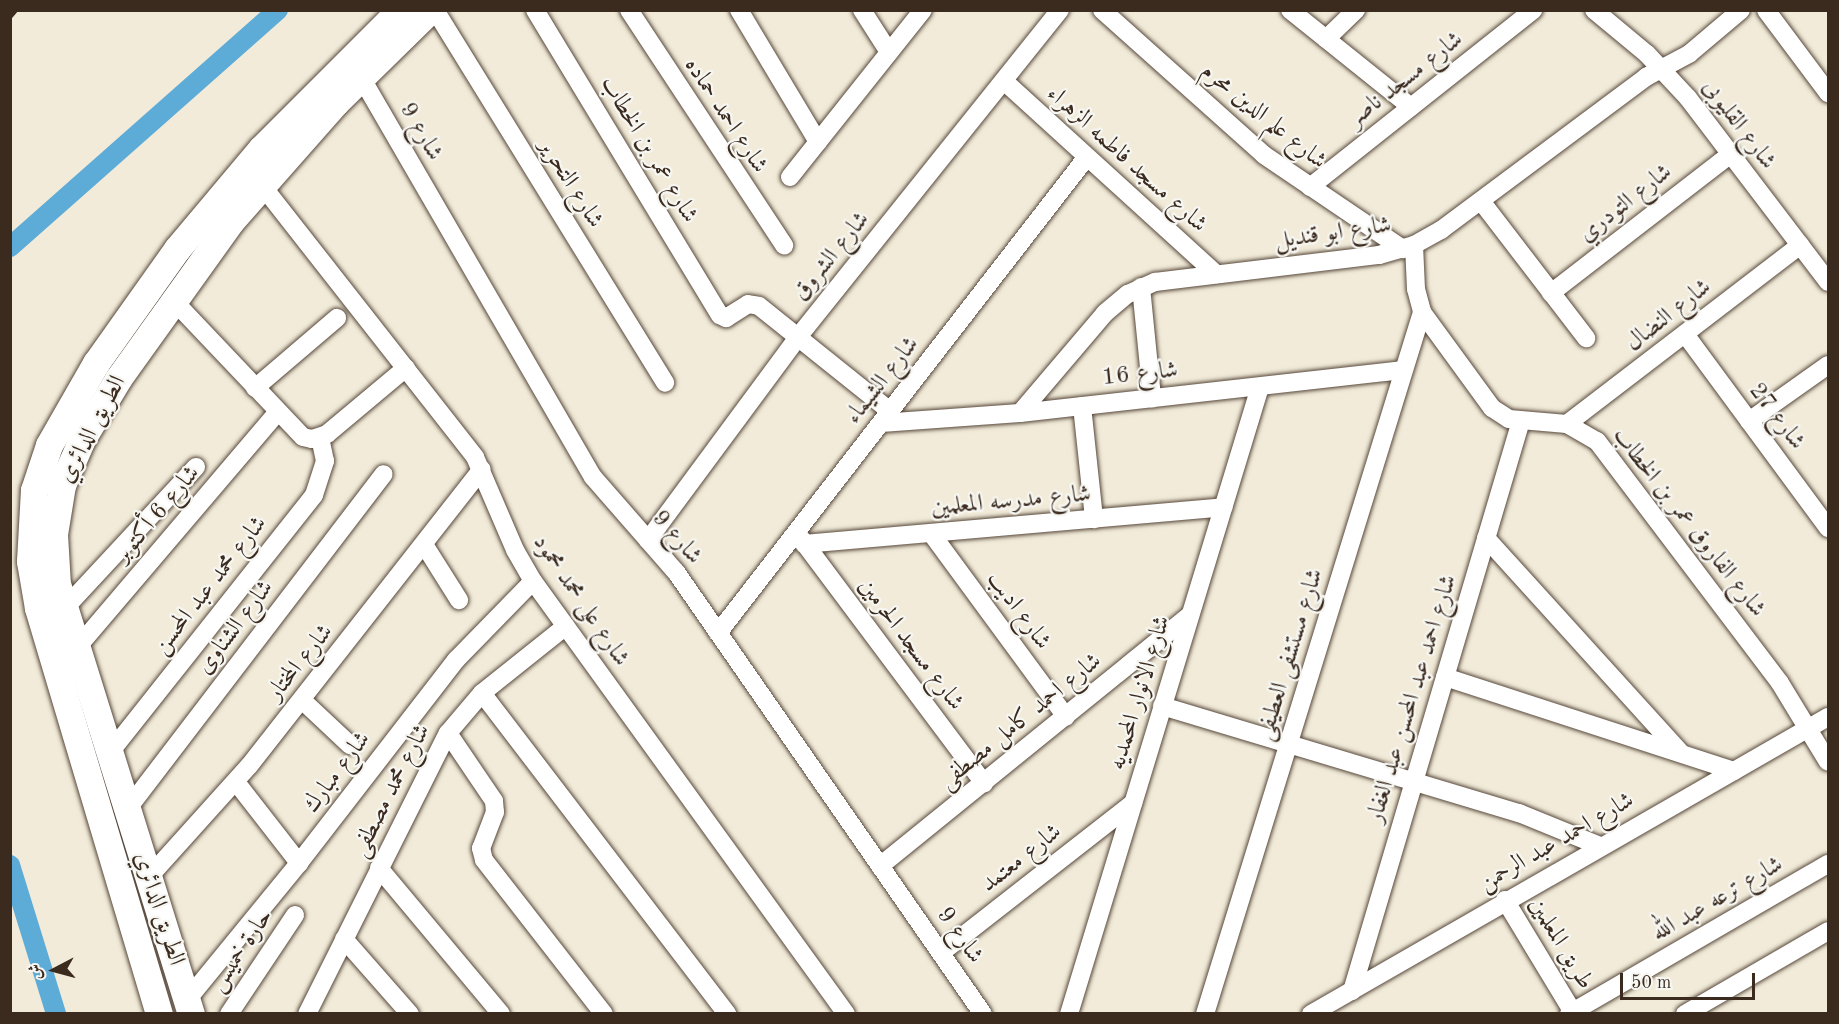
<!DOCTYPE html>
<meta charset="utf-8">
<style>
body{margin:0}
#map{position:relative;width:1839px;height:1024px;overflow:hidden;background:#f2ebd9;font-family:"Old Standard TT",Amiri,serif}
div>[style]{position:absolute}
.canal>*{height:20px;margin:-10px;padding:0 10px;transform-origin:10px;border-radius:10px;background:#5dabd7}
.roads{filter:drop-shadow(0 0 2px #56473a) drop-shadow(0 0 2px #56473a)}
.minor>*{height:18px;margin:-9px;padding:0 9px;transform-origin:9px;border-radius:9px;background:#fff}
.highway>*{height:27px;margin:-13.5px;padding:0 13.5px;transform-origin:13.5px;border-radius:13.5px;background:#fff}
.rail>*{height:4.5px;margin-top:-2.25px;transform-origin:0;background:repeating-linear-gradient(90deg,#3b2a1e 0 9px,transparent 0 13.5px)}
span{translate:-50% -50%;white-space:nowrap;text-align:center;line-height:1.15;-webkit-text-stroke:4.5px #f6f6f2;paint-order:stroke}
.street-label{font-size:24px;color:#3b2a1e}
.frame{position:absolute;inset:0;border:12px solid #3b2a1e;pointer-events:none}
.north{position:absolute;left:24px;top:940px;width:60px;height:60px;-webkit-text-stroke:4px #f6f6f2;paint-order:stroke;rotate:264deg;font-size:16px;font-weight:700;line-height:24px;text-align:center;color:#3b2a1e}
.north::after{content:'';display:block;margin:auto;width:21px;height:27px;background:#3b2a1e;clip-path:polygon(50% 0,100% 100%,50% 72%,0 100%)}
.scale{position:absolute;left:1620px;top:973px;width:135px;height:27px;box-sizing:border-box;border:3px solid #3b2a1e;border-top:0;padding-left:8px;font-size:18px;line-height:21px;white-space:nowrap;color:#3b2a1e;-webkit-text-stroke:4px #f6f6f2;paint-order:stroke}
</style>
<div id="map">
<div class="canal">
<i style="left:10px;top:247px;width:358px;rotate:-41.5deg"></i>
<i style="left:10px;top:865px;width:156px;rotate:72.8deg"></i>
</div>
<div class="roads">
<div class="minor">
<i style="left:435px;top:10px;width:438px;rotate:58.3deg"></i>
<i style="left:535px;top:10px;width:357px;rotate:58.8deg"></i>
<i style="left:720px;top:315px;width:7px;rotate:27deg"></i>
<i style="left:726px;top:318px;width:26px;rotate:-32deg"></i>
<i style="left:748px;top:304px;width:11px;rotate:10deg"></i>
<i style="left:759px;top:306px;width:168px;rotate:38.7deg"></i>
<i style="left:629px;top:10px;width:282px;rotate:56.6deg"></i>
<i style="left:739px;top:10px;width:154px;rotate:59.1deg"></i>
<i style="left:862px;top:10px;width:50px;rotate:57.3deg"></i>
<i style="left:1102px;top:10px;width:217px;rotate:41.8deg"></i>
<i style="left:1264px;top:155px;width:168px;rotate:34.1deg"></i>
<i style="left:1290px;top:10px;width:155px;rotate:38.7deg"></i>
<i style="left:1594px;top:10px;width:69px;rotate:39.7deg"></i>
<i style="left:1647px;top:54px;width:60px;rotate:47deg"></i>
<i style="left:1688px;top:98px;width:231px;rotate:52.7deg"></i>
<i style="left:1766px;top:10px;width:104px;rotate:53.2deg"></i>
<i style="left:1326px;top:39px;width:42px;rotate:-44deg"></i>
<i style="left:361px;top:77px;width:462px;rotate:59.9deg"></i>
<i style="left:593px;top:477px;width:126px;rotate:48.9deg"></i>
<i style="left:676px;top:572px;width:538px;rotate:55.22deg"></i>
<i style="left:1004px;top:81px;width:287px;rotate:42.3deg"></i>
<i style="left:790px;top:177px;width:213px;rotate:-51.5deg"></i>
<i style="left:261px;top:184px;width:347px;rotate:51.9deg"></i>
<i style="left:475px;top:457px;width:101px;rotate:66.7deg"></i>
<i style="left:515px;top:550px;width:36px;rotate:60deg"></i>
<i style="left:533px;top:581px;width:534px;rotate:54.14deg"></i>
<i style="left:1310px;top:187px;width:285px;rotate:-38.4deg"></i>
<i style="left:1481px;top:201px;width:173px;rotate:52.5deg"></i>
<i style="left:1414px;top:245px;width:44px;rotate:87.4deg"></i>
<i style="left:1416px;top:289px;width:24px;rotate:75deg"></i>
<i style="left:1422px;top:312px;width:119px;rotate:53.9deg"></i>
<i style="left:1492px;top:408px;width:20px;rotate:33deg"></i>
<i style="left:1509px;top:419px;width:58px;rotate:4.9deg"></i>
<i style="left:1567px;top:424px;width:34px;rotate:30deg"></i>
<i style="left:1597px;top:441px;width:303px;rotate:52.9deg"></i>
<i style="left:1780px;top:683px;width:92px;rotate:58.7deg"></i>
<i style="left:1141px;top:287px;width:112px;rotate:84.3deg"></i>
<i style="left:1551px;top:293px;width:227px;rotate:-37.7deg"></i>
<i style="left:172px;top:299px;width:190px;rotate:46.5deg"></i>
<i style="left:303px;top:437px;width:9px;rotate:13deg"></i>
<i style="left:312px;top:439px;width:16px;rotate:-18deg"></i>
<i style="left:327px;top:434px;width:103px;rotate:-39.9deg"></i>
<i style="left:1685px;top:334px;width:241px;rotate:53.6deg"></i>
<i style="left:255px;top:388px;width:108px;rotate:-40.5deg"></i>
<i style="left:1082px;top:406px;width:114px;rotate:83.9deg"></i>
<i style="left:1020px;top:413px;width:131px;rotate:-49.6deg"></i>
<i style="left:1105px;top:313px;width:30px;rotate:-40deg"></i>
<i style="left:1128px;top:294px;width:30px;rotate:-24deg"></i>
<i style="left:1155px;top:282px;width:226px;rotate:-6.9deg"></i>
<i style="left:1379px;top:255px;width:36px;rotate:-16deg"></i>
<i style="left:1414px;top:245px;width:31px;rotate:-29deg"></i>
<i style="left:1441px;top:230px;width:256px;rotate:-36.7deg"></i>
<i style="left:1646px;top:77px;width:49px;rotate:-28.1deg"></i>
<i style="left:1689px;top:54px;width:68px;rotate:-40.2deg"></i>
<i style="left:1749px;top:421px;width:97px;rotate:-35.3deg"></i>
<i style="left:881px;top:423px;width:139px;rotate:-4.1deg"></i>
<i style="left:1020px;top:413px;width:386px;rotate:-6.4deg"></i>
<i style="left:1567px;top:424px;width:294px;rotate:-37.5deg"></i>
<i style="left:931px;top:533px;width:228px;rotate:53.7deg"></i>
<i style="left:799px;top:536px;width:309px;rotate:53.2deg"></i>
<i style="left:1486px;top:538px;width:289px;rotate:47.8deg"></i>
<i style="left:648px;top:540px;width:252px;rotate:-53.5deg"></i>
<i style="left:798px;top:337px;width:419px;rotate:-51.3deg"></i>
<i style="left:804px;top:544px;width:421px;rotate:-5deg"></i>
<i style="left:425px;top:546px;width:64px;rotate:57.8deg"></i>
<i style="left:64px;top:609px;width:194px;rotate:-47.1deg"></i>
<i style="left:718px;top:633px;width:601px;rotate:-52.23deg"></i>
<i style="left:76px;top:649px;width:311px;rotate:-49.6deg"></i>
<i style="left:1445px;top:677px;width:304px;rotate:18deg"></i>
<i style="left:482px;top:693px;width:404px;rotate:52.6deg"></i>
<i style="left:302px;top:700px;width:66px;rotate:43.2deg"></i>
<i style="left:1162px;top:706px;width:373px;rotate:16.7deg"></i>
<i style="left:1519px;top:813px;width:87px;rotate:22.2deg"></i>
<i style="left:448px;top:733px;width:82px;rotate:55.9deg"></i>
<i style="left:494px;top:801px;width:11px;rotate:85deg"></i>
<i style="left:495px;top:812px;width:39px;rotate:111deg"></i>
<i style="left:481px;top:848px;width:12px;rotate:76deg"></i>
<i style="left:484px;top:860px;width:195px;rotate:52.1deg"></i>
<i style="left:108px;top:755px;width:332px;rotate:-51.6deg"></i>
<i style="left:314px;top:495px;width:36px;rotate:-72deg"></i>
<i style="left:325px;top:461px;width:24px;rotate:-102deg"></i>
<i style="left:236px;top:782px;width:103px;rotate:52.1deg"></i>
<i style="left:126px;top:811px;width:424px;rotate:-52.6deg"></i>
<i style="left:880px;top:866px;width:399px;rotate:-39deg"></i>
<i style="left:379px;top:868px;width:190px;rotate:50.1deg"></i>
<i style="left:148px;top:878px;width:151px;rotate:-48deg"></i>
<i style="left:249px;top:766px;width:377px;rotate:-51.9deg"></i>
<i style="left:1505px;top:900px;width:133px;rotate:58.8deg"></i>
<i style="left:344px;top:939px;width:100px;rotate:48.7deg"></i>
<i style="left:941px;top:953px;width:244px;rotate:-38deg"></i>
<i style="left:1352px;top:991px;width:595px;rotate:-73.49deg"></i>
<i style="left:187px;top:1000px;width:177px;rotate:-50.7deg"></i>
<i style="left:299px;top:863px;width:257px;rotate:-52.3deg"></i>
<i style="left:456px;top:660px;width:110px;rotate:-45.7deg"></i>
<i style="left:229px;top:1014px;width:119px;rotate:-56.3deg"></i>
<i style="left:307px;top:1014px;width:314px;rotate:-63.4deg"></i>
<i style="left:448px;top:733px;width:52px;rotate:-49.6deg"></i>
<i style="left:482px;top:693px;width:107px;rotate:-38.6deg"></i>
<i style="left:1069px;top:1014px;width:655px;rotate:-73.06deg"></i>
<i style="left:1205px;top:1014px;width:735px;rotate:-72.82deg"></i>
<i style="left:1311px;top:1014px;width:596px;rotate:-29.88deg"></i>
<i style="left:1569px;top:1014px;width:299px;rotate:-30.1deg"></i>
<i style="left:1685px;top:1014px;width:165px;rotate:-30.1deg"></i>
</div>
<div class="highway">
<i style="left:159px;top:1014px;width:424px;rotate:-106.6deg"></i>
<i style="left:38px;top:608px;width:48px;rotate:-99.7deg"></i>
<i style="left:30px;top:561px;width:71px;rotate:-86.8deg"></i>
<i style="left:34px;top:490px;width:47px;rotate:-71.6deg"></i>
<i style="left:49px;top:445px;width:95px;rotate:-60.2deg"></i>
<i style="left:96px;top:363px;width:140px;rotate:-54.6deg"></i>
<i style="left:177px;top:249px;width:131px;rotate:-50deg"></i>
<i style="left:261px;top:149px;width:197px;rotate:-45deg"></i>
<i style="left:191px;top:1014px;width:449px;rotate:-107.3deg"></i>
<i style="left:57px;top:585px;width:51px;rotate:-93.4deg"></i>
<i style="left:54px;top:534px;width:50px;rotate:-80.7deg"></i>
<i style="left:62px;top:485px;width:50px;rotate:-66.5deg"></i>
<i style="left:82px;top:439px;width:70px;rotate:-59deg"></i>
<i style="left:118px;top:379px;width:194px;rotate:-54.4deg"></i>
<i style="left:231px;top:221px;width:159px;rotate:-48.6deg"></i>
<i style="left:336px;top:102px;width:132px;rotate:-44.4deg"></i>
</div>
</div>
<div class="rail">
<i style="left:10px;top:16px;width:8px;rotate:-50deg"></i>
</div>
<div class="street-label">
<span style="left:1406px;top:80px;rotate:-38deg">شارع مسجد ناصر</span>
<span style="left:725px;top:116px;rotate:57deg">شارع احمد حماده</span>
<span style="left:1263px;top:117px;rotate:39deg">شارع علم الدين محرم</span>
<span style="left:1738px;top:125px;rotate:53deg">شارع القليوبى</span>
<span style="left:420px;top:132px;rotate:60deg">شارع 9</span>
<span style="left:648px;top:150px;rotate:59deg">شارع عمر بن الخطاب</span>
<span style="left:1126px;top:160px;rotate:42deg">شارع مسجد فاطمه الزهراء</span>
<span style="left:570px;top:184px;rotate:58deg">شارع التحرير</span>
<span style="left:1626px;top:204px;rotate:-38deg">شارع التودري</span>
<span style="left:1333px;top:234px;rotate:-8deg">شارع ابو قنديل</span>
<span style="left:832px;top:257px;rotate:-51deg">شارع الشروق</span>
<span style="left:1669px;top:316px;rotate:-38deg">شارع النضال</span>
<span style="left:1140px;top:375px;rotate:-6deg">شارع 16</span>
<span style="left:883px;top:381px;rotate:-52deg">شارع الشيماء</span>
<span style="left:1776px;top:417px;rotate:53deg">شارع 27</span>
<span style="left:93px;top:430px;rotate:-62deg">الطريق الدائري</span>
<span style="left:1011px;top:502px;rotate:-5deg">شارع مدرسه المعلمين</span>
<span style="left:158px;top:515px;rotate:-50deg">شارع 6 أكتوبر</span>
<span style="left:1688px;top:523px;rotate:52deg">شارع الفاروق عمر بن الخطاب</span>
<span style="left:676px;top:538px;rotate:49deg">شارع 9</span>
<span style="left:211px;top:586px;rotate:-52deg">شارع محمد عبد المحسن</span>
<span style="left:580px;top:601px;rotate:56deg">شارع على محمد محمود</span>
<span style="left:1018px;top:611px;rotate:54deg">شارع اديب</span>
<span style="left:236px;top:628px;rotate:-53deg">شارع الشناوى</span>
<span style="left:910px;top:645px;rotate:53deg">شارع مسجد الحرمين</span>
<span style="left:1291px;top:655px;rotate:-73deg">شارع مستشفى العطيفى</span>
<span style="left:301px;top:663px;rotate:-51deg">شارع المختار</span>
<span style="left:1141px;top:693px;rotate:-73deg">شارع الانوار المحمديه</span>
<span style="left:1413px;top:699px;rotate:-73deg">شارع احمد عبد المحسن عبد الغفار</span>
<span style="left:1021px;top:722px;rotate:-39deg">شارع احمد كامل مصطفى</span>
<span style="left:338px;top:773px;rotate:-53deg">شارع مبارك</span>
<span style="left:392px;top:791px;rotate:-63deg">شارع محمد مصطفى</span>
<span style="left:1557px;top:843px;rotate:-30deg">شارع احمد عبد الرحمن</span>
<span style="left:1022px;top:859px;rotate:-38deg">شارع معتمد</span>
<span style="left:1718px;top:900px;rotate:-30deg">شارع ترعه عبد الله</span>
<span style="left:158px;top:909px;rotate:72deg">الطريق الدائري</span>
<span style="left:959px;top:936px;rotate:55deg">شارع 9</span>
<span style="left:1560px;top:944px;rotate:59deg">طريق المعلمين</span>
<span style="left:242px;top:951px;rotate:-56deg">حارة خميس</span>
</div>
<div class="frame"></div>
<div class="north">ش</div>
<div class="scale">50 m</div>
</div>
